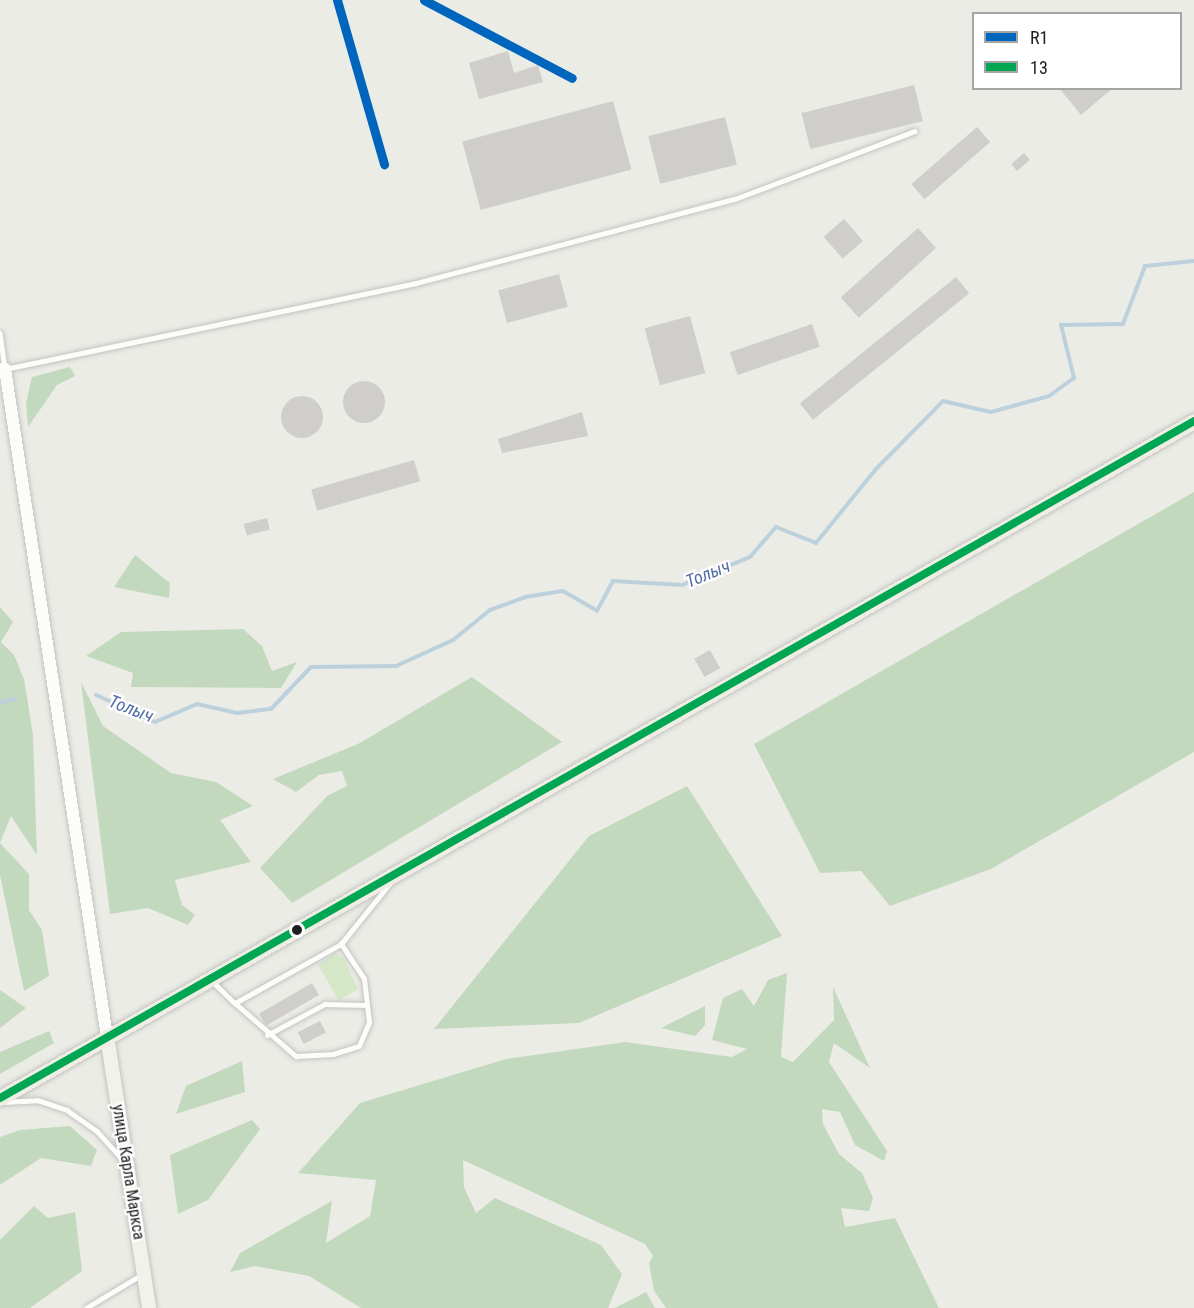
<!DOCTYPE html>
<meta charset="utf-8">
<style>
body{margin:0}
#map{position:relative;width:1194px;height:1308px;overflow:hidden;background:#ecece7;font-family:"Roboto Condensed",sans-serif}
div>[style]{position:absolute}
.grass>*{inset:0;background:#d4e8c8}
.forest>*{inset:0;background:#c3d9be}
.stream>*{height:4px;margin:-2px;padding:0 2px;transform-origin:2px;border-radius:2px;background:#bdd1dc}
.building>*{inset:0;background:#cfceca;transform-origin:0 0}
.round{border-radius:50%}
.roads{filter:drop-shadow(0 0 2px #c3c3c1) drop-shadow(0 0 2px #c3c3c1)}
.service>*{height:4.5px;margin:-2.25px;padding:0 2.25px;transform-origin:2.25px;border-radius:2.25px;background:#fcfcfb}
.tertiary>*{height:12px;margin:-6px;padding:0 6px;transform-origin:6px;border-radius:6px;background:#fcfcfb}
.secondary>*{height:14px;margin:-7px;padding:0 7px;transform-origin:7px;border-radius:7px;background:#f1f3eb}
.primary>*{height:15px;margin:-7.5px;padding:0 7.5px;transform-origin:7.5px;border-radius:7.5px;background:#f0ede5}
.bus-1>*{height:8px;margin:-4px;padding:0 4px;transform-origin:4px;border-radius:4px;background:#00a651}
.rail-1>*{height:9px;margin:-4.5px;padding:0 4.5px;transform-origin:4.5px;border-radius:4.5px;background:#0065bd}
.dots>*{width:16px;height:16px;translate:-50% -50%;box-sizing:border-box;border:3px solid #fff;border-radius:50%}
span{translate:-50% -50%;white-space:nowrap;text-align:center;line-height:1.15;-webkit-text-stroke:4.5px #fff;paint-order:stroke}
.street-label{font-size:16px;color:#1e1e1e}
.water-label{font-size:18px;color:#526da5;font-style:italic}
.legend{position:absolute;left:972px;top:12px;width:210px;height:78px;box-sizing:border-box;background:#fff;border:2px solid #a5a5a5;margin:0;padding:8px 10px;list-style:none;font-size:18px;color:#1e1e1e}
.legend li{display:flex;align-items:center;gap:12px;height:30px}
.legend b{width:30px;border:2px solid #a5a5a5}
</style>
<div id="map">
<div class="grass">
<i style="clip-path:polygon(335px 953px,344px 959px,358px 989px,339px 1001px,318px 965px)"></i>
</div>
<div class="forest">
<i style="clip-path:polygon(70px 367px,75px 376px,57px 385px,28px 427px,26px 403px,32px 377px)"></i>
<i style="clip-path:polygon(1194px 492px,1194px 752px,991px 869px,890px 906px,861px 871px,820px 873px,754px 744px)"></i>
<i style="clip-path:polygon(135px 555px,170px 583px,169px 598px,114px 587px)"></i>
<i style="clip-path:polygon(0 607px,13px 622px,1px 642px,14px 655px,24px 679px,33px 735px,37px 855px,11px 816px,0 843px,29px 874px,29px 910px,42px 930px,49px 976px,24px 991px,0 875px)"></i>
<i style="clip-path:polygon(243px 629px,262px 646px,272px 671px,297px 662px,281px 688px,131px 687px,133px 673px,86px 656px,121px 632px)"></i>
<i style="clip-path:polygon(472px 677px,562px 742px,292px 903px,260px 868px,327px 796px,347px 786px,342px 771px,319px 775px,296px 792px,273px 779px,358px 744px)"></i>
<i style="clip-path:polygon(81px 682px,103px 726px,171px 773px,216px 782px,253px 806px,220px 820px,251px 862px,175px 880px,182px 905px,195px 915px,188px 925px,148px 908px,110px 914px)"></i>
<i style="clip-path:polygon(687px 786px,782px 936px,579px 1023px,434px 1029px,589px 836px)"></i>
<i style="clip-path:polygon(787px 973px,781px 1057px,793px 1062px,834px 1020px,833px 987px,870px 1068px,834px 1043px,829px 1062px,887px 1151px,884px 1161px,855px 1145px,840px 1112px,822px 1109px,823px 1124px,839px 1154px,862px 1173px,873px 1198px,869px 1211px,841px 1208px,845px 1227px,895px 1218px,939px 1308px,666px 1308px,654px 1291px,649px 1263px,653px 1256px,645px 1244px,463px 1160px,464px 1187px,476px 1213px,495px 1198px,601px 1245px,622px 1274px,608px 1308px,361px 1308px,309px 1276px,255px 1266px,230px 1272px,240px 1253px,332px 1201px,326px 1243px,370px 1216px,376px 1180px,298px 1173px,360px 1103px,506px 1059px,625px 1042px,732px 1057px,747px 1049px,712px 1040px,723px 998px,742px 989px,754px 1006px,768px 980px)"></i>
<i style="clip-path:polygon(0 990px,26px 1008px,0 1028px)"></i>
<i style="clip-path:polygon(705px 1006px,705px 1025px,695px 1036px,661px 1028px)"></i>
<i style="clip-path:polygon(49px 1031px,54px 1043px,0 1074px,0 1052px)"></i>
<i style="clip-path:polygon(242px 1061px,245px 1092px,176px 1114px,186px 1086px)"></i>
<i style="clip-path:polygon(252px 1120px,260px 1129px,208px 1200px,178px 1214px,170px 1155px)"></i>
<i style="clip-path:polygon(70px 1126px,97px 1150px,91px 1166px,41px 1158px,0 1185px,0 1137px,20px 1130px)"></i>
<i style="clip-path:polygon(34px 1206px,48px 1218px,75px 1212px,82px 1271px,30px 1308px,0 1308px,0 1240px)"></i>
<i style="clip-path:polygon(646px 1292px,655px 1308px,615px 1308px)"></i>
</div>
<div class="stream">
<i style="left:96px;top:695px;width:65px;rotate:24.6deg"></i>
<i style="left:155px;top:722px;width:46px;rotate:-23.2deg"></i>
<i style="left:197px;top:704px;width:41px;rotate:12.7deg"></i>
<i style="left:237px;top:713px;width:34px;rotate:-7deg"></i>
<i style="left:271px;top:709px;width:58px;rotate:-46.4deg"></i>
<i style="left:311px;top:667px;width:85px;rotate:-0.7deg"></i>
<i style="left:396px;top:666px;width:63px;rotate:-24.5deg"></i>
<i style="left:453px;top:640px;width:48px;rotate:-39deg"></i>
<i style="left:490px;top:610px;width:37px;rotate:-20deg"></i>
<i style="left:525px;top:597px;width:38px;rotate:-9deg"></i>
<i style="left:563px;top:591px;width:39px;rotate:30deg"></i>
<i style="left:597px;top:611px;width:34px;rotate:-62deg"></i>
<i style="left:613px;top:581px;width:69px;rotate:3.3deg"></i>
<i style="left:682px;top:585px;width:74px;rotate:-22.4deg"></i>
<i style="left:750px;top:557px;width:40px;rotate:-49deg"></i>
<i style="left:776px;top:527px;width:43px;rotate:21.8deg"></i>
<i style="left:816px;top:543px;width:95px;rotate:-51deg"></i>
<i style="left:876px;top:469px;width:95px;rotate:-45.4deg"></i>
<i style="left:943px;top:401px;width:49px;rotate:12.9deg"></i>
<i style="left:991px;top:412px;width:60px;rotate:-15.4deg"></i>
<i style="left:1049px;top:396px;width:31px;rotate:-36deg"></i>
<i style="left:1074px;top:378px;width:55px;rotate:-103.8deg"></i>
<i style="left:1061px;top:325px;width:62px;rotate:-0.9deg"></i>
<i style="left:1123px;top:324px;width:62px;rotate:-69.2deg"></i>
<i style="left:1145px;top:266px;width:49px;rotate:-5.8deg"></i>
<i style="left:0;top:703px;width:15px;rotate:-16deg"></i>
</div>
<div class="building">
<i style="clip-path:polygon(508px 51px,514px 73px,538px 65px,543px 82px,479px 99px,469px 63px)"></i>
<i style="left:914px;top:85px;width:37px;height:116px;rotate:76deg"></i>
<i style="clip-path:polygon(1059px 88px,1113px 88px,1081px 115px)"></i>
<i style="left:613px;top:101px;width:71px;height:156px;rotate:75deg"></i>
<i style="left:725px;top:117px;width:49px;height:79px;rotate:76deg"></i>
<i style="left:977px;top:127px;width:20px;height:87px;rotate:49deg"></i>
<i style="left:1024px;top:153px;width:9px;height:17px;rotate:49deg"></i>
<i style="left:844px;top:219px;width:29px;height:27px;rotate:49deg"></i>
<i style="left:918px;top:228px;width:27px;height:104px;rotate:48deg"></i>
<i style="left:559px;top:274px;width:34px;height:63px;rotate:75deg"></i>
<i style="left:956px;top:277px;width:21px;height:201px;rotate:51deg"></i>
<i style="left:690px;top:316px;width:59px;height:47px;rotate:75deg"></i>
<i style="left:812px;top:324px;width:24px;height:87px;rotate:71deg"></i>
<i class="round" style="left:343px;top:381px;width:42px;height:42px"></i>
<i class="round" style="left:281px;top:396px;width:42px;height:42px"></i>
<i style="clip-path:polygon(582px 412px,588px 436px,502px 453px,498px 439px)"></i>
<i style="left:414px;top:460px;width:22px;height:107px;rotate:74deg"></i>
<i style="left:267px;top:518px;width:12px;height:24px;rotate:76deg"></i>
<i style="left:710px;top:650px;width:21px;height:18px;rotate:61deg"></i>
<i style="left:312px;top:983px;width:14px;height:61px;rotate:60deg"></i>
<i style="left:320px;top:1021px;width:13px;height:25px;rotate:63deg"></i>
</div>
<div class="roads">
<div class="service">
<i style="left:0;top:333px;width:36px;rotate:82deg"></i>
<i style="left:5px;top:369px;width:420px;rotate:-11.8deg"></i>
<i style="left:416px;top:283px;width:330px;rotate:-14.8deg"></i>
<i style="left:735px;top:199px;width:192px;rotate:-20.7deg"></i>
<i style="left:212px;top:981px;width:32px;rotate:44deg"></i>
<i style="left:235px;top:1003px;width:121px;rotate:-29.1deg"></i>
<i style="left:341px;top:944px;width:78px;rotate:-51.2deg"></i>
<i style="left:235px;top:1003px;width:81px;rotate:41deg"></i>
<i style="left:296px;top:1056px;width:37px;rotate:-3deg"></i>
<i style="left:333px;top:1054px;width:27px;rotate:-17deg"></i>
<i style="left:359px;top:1046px;width:26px;rotate:-67deg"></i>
<i style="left:369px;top:1022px;width:43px;rotate:-96.6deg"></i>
<i style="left:364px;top:979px;width:42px;rotate:-123.3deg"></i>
<i style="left:267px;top:1035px;width:66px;rotate:-28.1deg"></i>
<i style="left:325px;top:1004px;width:42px;rotate:1.4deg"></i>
<i style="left:3px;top:1102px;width:34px;rotate:-3deg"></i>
<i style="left:37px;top:1100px;width:32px;rotate:18deg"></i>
<i style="left:67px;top:1110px;width:37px;rotate:35deg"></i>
<i style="left:97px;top:1131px;width:36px;rotate:48deg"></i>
<i style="left:86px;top:1308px;width:64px;rotate:-31deg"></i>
</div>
<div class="tertiary">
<i style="left:0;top:369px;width:5px"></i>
<i style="left:5px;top:369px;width:675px;rotate:81.31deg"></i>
</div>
<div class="secondary">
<i style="left:107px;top:1036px;width:275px;rotate:81.2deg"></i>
</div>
<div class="primary">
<i style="left:0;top:1098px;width:1373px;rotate:-29.55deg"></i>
</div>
</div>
<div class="bus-1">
<i style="left:0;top:1098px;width:1373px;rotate:-29.55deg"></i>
</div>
<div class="rail-1">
<i style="left:337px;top:0;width:171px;rotate:74deg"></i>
<i style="left:424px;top:0;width:167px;rotate:27.8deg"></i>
</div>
<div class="dots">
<i style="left:297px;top:930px;background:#1e1e1e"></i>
</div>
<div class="street-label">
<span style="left:128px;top:1172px;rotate:81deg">улица Карла Маркса</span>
</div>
<div class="water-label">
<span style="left:708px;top:574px;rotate:-22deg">Толыч</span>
<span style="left:131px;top:709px;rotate:21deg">Толыч</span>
</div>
<ul class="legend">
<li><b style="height:8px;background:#0065bd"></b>R1</li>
<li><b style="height:8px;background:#00a651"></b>13</li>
</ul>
</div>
